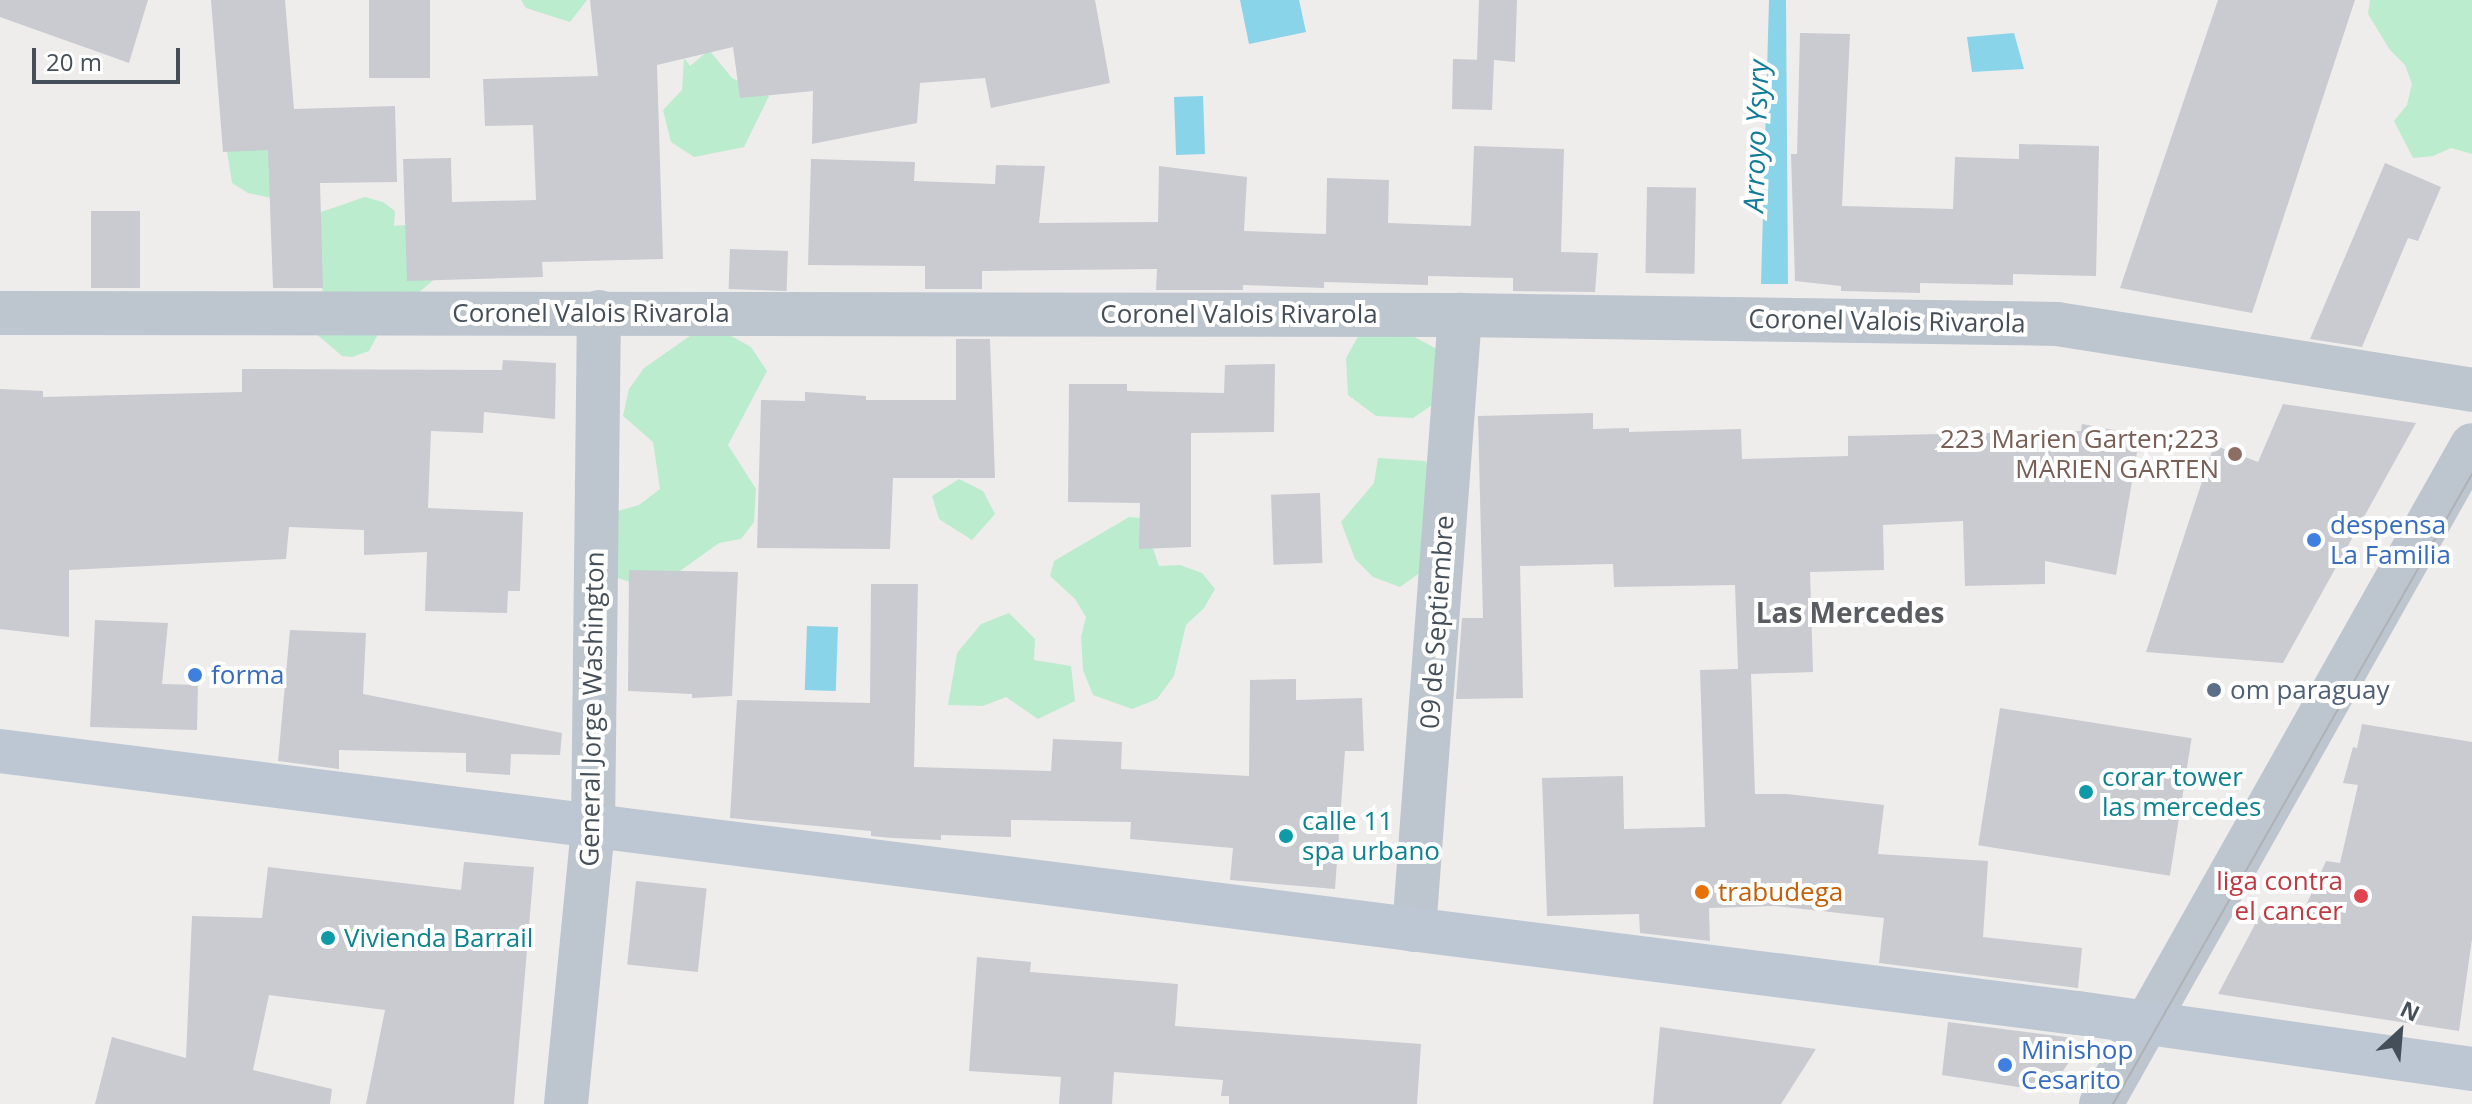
<!DOCTYPE html>
<style>
body{margin:0}
#map{position:relative;width:2472px;height:1104px;overflow:hidden;background:#efecec;font-family:"Open Sans",sans-serif}
div>[style]{position:absolute}
.green>*{inset:0;background:#bbecce}
.water>*{inset:0;background:#89d4e8;transform-origin:0 0}
.building>*{inset:0;background:#c9cbd1;transform-origin:0 0}
.street>*{height:44px;margin:-22px;padding:0 22px;transform-origin:22px;border-radius:22px;background:#bdc6ce}
.secondary>*{height:44px;margin:-22px;padding:0 22px;transform-origin:22px;border-radius:22px;background:#bdc7d3}
.tram>*{height:2px;margin:-1px;padding:0 1px;transform-origin:1px;border-radius:1px;background:#aeb1b6}
.dots>*{width:22px;height:22px;translate:-50% -50%;box-sizing:border-box;border:4px solid #fff;border-radius:50%}
span{translate:-50% -50%;white-space:nowrap;text-align:center;line-height:1.15;-webkit-text-stroke:8px #fff;paint-order:stroke}
.street-label{font-size:26px;color:#454f59}
.education-label{font-size:26px;color:#785e54}
.right{translate:-100% -50%;text-align:right}
.shop-label{font-size:26px;color:#366cbe}
.left{translate:0 -50%;text-align:left}
.service-label{font-size:26px;color:#4e5e75}
.culture-label{font-size:26px;color:#0d838f}
.health-label{font-size:26px;color:#be3a42}
.food-label{font-size:26px;color:#c56008}
.water-label{font-size:28px;color:#117b99;font-style:italic}
.neighbourhood-label{font-size:28px;color:#595c61;font-weight:700}
.north{position:absolute;left:2360px;top:992px;width:80px;height:80px;-webkit-text-stroke:6px #fff;paint-order:stroke;rotate:26deg;font-size:22px;font-weight:700;line-height:32px;text-align:center;color:#454f59}
.north::after{content:'';display:block;margin:auto;width:28px;height:36px;background:#454f59;clip-path:polygon(50% 0,100% 100%,50% 72%,0 100%)}
.scale{position:absolute;left:32px;top:48px;width:148px;height:36px;box-sizing:border-box;border:4px solid #454f59;border-top:0;padding-left:10px;font-size:24px;line-height:28px;white-space:nowrap;color:#454f59;-webkit-text-stroke:6px #fff;paint-order:stroke}
</style>
<div id="map">
<div class="green">
<i style="clip-path:polygon(521px 0,587px 0,570px 22px,526px 8px)"></i>
<i style="clip-path:polygon(2370px 0,2472px 0,2472px 154px,2451px 148px,2433px 156px,2413px 158px,2394px 121px,2407px 105px,2412px 84px,2405px 65px,2390px 50px,2368px 14px)"></i>
<i style="clip-path:polygon(709px 50px,732px 78px,769px 96px,744px 147px,694px 157px,671px 142px,663px 110px,682px 90px,684px 58px,690px 66px)"></i>
<i style="clip-path:polygon(282px 121px,276px 199px,248px 193px,232px 183px,225px 139px)"></i>
<i style="clip-path:polygon(365px 197px,383px 202px,395px 211px,394px 226px,405px 225px,443px 272px,385px 321px,369px 351px,352px 357px,342px 356px,314px 332px,323px 293px,311px 225px,321px 212px)"></i>
<i style="clip-path:polygon(697px 331px,724px 332px,751px 347px,767px 371px,728px 445px,756px 489px,754px 522px,741px 539px,719px 543px,680px 571px,639px 585px,609px 575px,611px 513px,639px 505px,660px 489px,653px 442px,623px 416px,629px 389px,644px 368px)"></i>
<i style="clip-path:polygon(1360px 333px,1411px 335px,1446px 354px,1441px 399px,1413px 418px,1376px 416px,1348px 395px,1346px 358px)"></i>
<i style="clip-path:polygon(1378px 458px,1425px 461px,1456px 492px,1442px 557px,1400px 587px,1373px 577px,1355px 559px,1341px 522px,1374px 483px)"></i>
<i style="clip-path:polygon(959px 479px,983px 491px,995px 514px,972px 540px,939px 519px,932px 496px)"></i>
<i style="clip-path:polygon(1129px 517px,1142px 518px,1159px 566px,1180px 565px,1202px 573px,1215px 589px,1204px 608px,1186px 625px,1174px 676px,1157px 699px,1132px 709px,1093px 695px,1083px 670px,1081px 637px,1086px 617px,1075px 599px,1050px 576px,1054px 561px)"></i>
<i style="clip-path:polygon(1009px 613px,1035px 639px,1034px 660px,1071px 666px,1075px 701px,1038px 719px,1006px 697px,983px 706px,948px 705px,957px 653px,981px 624px)"></i>
</div>
<div class="water">
<i style="clip-path:polygon(1240px 0,1299px 0,1306px 32px,1249px 44px)"></i>
<i style="clip-path:polygon(1769px 0,1786px 0,1788px 284px,1761px 284px)"></i>
<i style="clip-path:polygon(2014px 33px,2024px 69px,1972px 72px,1967px 37px)"></i>
<i style="left:1203px;top:96px;width:58px;height:29px;rotate:88deg"></i>
<i style="left:807px;top:626px;width:31px;height:64px;rotate:2deg"></i>
</div>
<div class="building">
<i style="clip-path:polygon(0 0,148px 0,129px 63px,0 17px)"></i>
<i style="clip-path:polygon(211px 0,285px 0,294px 109px,395px 106px,397px 182px,320px 183px,323px 288px,273px 288px,268px 150px,223px 152px)"></i>
<i style="left:369px;top:0;width:61px;height:78px"></i>
<i style="clip-path:polygon(590px 0,1095px 0,1110px 83px,991px 108px,985px 78px,920px 83px,917px 123px,812px 144px,813px 91px,740px 98px,733px 47px,657px 65px,663px 259px,542px 262px,543px 277px,407px 281px,403px 159px,451px 158px,452px 202px,536px 200px,533px 125px,485px 126px,483px 79px,598px 76px)"></i>
<i style="clip-path:polygon(1479px 0,1517px 0,1515px 62px,1494px 60px,1492px 110px,1452px 109px,1453px 59px,1486px 60px,1477px 60px)"></i>
<i style="clip-path:polygon(2218px 0,2355px 0,2252px 313px,2120px 288px)"></i>
<i style="clip-path:polygon(1800px 33px,1850px 34px,1842px 206px,1953px 209px,1955px 157px,2019px 159px,2019px 144px,2099px 146px,2096px 276px,2013px 274px,2013px 285px,1920px 283px,1920px 293px,1841px 291px,1841px 286px,1795px 281px,1791px 154px,1797px 154px)"></i>
<i style="clip-path:polygon(1474px 146px,1564px 149px,1561px 252px,1598px 253px,1595px 292px,1513px 291px,1513px 278px,1428px 276px,1428px 285px,1324px 282px,1324px 288px,1243px 285px,1243px 290px,1156px 290px,1157px 269px,982px 271px,982px 289px,925px 289px,925px 266px,808px 265px,811px 159px,915px 162px,914px 181px,995px 184px,996px 165px,1045px 166px,1039px 223px,1158px 222px,1159px 166px,1247px 177px,1244px 231px,1326px 234px,1327px 178px,1389px 180px,1388px 223px,1471px 226px)"></i>
<i style="clip-path:polygon(2385px 163px,2441px 187px,2418px 241px,2408px 238px,2362px 347px,2310px 339px)"></i>
<i style="left:1647px;top:187px;width:49px;height:86px;rotate:1deg"></i>
<i style="left:91px;top:211px;width:49px;height:77px"></i>
<i style="left:730px;top:249px;width:58px;height:40px;rotate:2deg"></i>
<i style="clip-path:polygon(956px 339px,990px 339px,995px 478px,893px 478px,890px 549px,757px 548px,761px 400px,805px 401px,805px 392px,866px 396px,866px 400px,956px 400px)"></i>
<i style="clip-path:polygon(503px 360px,556px 363px,555px 419px,484px 412px,483px 433px,431px 431px,428px 508px,523px 512px,520px 591px,508px 591px,507px 613px,425px 611px,427px 552px,364px 555px,364px 530px,289px 527px,286px 559px,69px 570px,69px 637px,0 629px,0 389px,43px 391px,43px 397px,242px 392px,242px 369px,502px 370px)"></i>
<i style="clip-path:polygon(1275px 364px,1274px 432px,1191px 433px,1191px 547px,1139px 549px,1140px 503px,1068px 502px,1069px 384px,1127px 384px,1127px 391px,1224px 393px,1225px 365px)"></i>
<i style="clip-path:polygon(2283px 404px,2416px 423px,2283px 663px,2146px 652px,2214px 445px,2258px 462px)"></i>
<i style="clip-path:polygon(1593px 413px,1593px 429px,1629px 428px,1629px 432px,1741px 429px,1742px 459px,1848px 456px,1848px 436px,2081px 431px,2082px 424px,2140px 435px,2116px 575px,2045px 561px,2045px 584px,1965px 586px,1963px 521px,1883px 525px,1884px 570px,1810px 572px,1813px 672px,1751px 674px,1755px 794px,1787px 794px,1884px 805px,1878px 854px,1988px 861px,1983px 937px,2082px 948px,2078px 988px,1879px 963px,1884px 918px,1775px 906px,1709px 908px,1710px 941px,1640px 933px,1639px 914px,1547px 916px,1542px 778px,1623px 776px,1624px 829px,1705px 827px,1700px 670px,1738px 669px,1735px 585px,1614px 587px,1613px 564px,1520px 566px,1523px 698px,1456px 699px,1462px 618px,1483px 618px,1478px 416px)"></i>
<i style="left:1320px;top:493px;width:70px;height:49px;rotate:88deg"></i>
<i style="clip-path:polygon(629px 570px,738px 572px,732px 696px,692px 698px,692px 694px,628px 691px)"></i>
<i style="clip-path:polygon(871px 584px,918px 584px,914px 767px,1051px 771px,1053px 739px,1122px 742px,1121px 769px,1249px 776px,1250px 680px,1296px 679px,1296px 700px,1362px 698px,1364px 751px,1345px 751px,1335px 889px,1230px 880px,1233px 848px,1130px 839px,1131px 822px,1011px 820px,1011px 837px,941px 835px,941px 840px,892px 838px,871px 836px,871px 831px,730px 818px,737px 700px,870px 703px)"></i>
<i style="clip-path:polygon(95px 620px,168px 623px,162px 684px,198px 685px,197px 730px,90px 727px)"></i>
<i style="clip-path:polygon(290px 630px,366px 633px,363px 694px,562px 733px,560px 755px,511px 754px,510px 775px,466px 772px,466px 753px,339px 750px,339px 769px,278px 761px)"></i>
<i style="left:2000px;top:708px;width:194px;height:139px;rotate:9deg"></i>
<i style="clip-path:polygon(2362px 724px,2472px 742px,2472px 939px,2459px 1031px,2218px 994px,2260px 915px,2299px 921px,2326px 861px,2340px 863px,2358px 785px,2343px 783px,2353px 747px,2357px 748px)"></i>
<i style="clip-path:polygon(464px 862px,534px 867px,514px 1104px,366px 1104px,385px 1010px,269px 995px,253px 1070px,332px 1089px,330px 1104px,95px 1104px,112px 1037px,186px 1058px,192px 916px,262px 918px,268px 867px,461px 890px)"></i>
<i style="left:636px;top:881px;width:71px;height:84px;rotate:6deg"></i>
<i style="clip-path:polygon(977px 957px,1031px 962px,1030px 972px,1178px 984px,1175px 1026px,1421px 1044px,1417px 1104px,1229px 1104px,1229px 1096px,1221px 1096px,1223px 1080px,1114px 1072px,1112px 1104px,1059px 1104px,1061px 1077px,969px 1071px)"></i>
<i style="clip-path:polygon(1948px 1022px,2073px 1038px,2071px 1059px,2049px 1092px,1942px 1075px)"></i>
<i style="clip-path:polygon(1660px 1027px,1816px 1049px,1781px 1104px,1653px 1104px)"></i>
</div>
<div class="street">
<i style="left:0;top:313px;width:1460px;rotate:0.08deg"></i>
<i style="left:1460px;top:315px;width:597px;rotate:0.86deg"></i>
<i style="left:2057px;top:324px;width:420px;rotate:9deg"></i>
<i style="left:1414px;top:930px;width:617px;rotate:-85.72deg"></i>
<i style="left:566px;top:1104px;width:276px;rotate:-84.4deg"></i>
<i style="left:593px;top:829px;width:517px;rotate:-89.34deg"></i>
<i style="left:2101px;top:1104px;width:756px;rotate:-60.62deg"></i>
</div>
<div class="secondary">
<i style="left:0;top:751px;width:2094px;rotate:7.19deg"></i>
<i style="left:2078px;top:1013px;width:398px;rotate:8.1deg"></i>
</div>
<div class="tram">
<i style="left:2113px;top:1104px;width:725px;rotate:-60.32deg"></i>
</div>
<div class="dots">
<i style="left:2235px;top:454px;background:#8d6e63"></i>
<i style="left:2314px;top:540px;background:#3f7fe0"></i>
<i style="left:195px;top:675px;background:#3f7fe0"></i>
<i style="left:2214px;top:690px;background:#5c6f8a"></i>
<i style="left:2086px;top:792px;background:#0f9aa8"></i>
<i style="left:1286px;top:836px;background:#0f9aa8"></i>
<i style="left:1702px;top:892px;background:#e8710a"></i>
<i style="left:2361px;top:896px;background:#e0444e"></i>
<i style="left:328px;top:938px;background:#0f9aa8"></i>
<i style="left:2005px;top:1065px;background:#3f7fe0"></i>
</div>
<div class="street-label">
<span style="left:591px;top:313px">Coronel Valois Rivarola</span>
<span style="left:1239px;top:314px">Coronel Valois Rivarola</span>
<span style="left:1887px;top:321px;rotate:1deg">Coronel Valois Rivarola</span>
<span style="left:1437px;top:622px;rotate:-86deg">09 de Septiembre</span>
<span style="left:592px;top:709px;rotate:-89deg">General Jorge Washington</span>
</div>
<div class="education-label">
<span class="right" style="left:2219px;top:454px">223 Marien Garten;223<br>MARIEN GARTEN</span>
</div>
<div class="shop-label">
<span class="left" style="left:2330px;top:540px">despensa<br>La Familia</span>
<span class="left" style="left:211px;top:675px">forma</span>
<span class="left" style="left:2021px;top:1065px">Minishop<br>Cesarito</span>
</div>
<div class="service-label">
<span class="left" style="left:2230px;top:690px">om paraguay</span>
</div>
<div class="culture-label">
<span class="left" style="left:2102px;top:792px">corar tower<br>las mercedes</span>
<span class="left" style="left:1302px;top:836px">calle 11<br>spa urbano</span>
<span class="left" style="left:344px;top:938px">Vivienda Barrail</span>
</div>
<div class="health-label">
<span class="right" style="left:2343px;top:896px">liga contra<br>el cancer</span>
</div>
<div class="food-label">
<span class="left" style="left:1718px;top:892px">trabudega</span>
</div>
<div class="water-label">
<span style="left:1755px;top:136px;rotate:-88deg">Arroyo Ysyry</span>
</div>
<div class="neighbourhood-label">
<span style="left:1850px;top:612px">Las Mercedes</span>
</div>
<div class="north">N</div>
<div class="scale">20 m</div>
</div>
